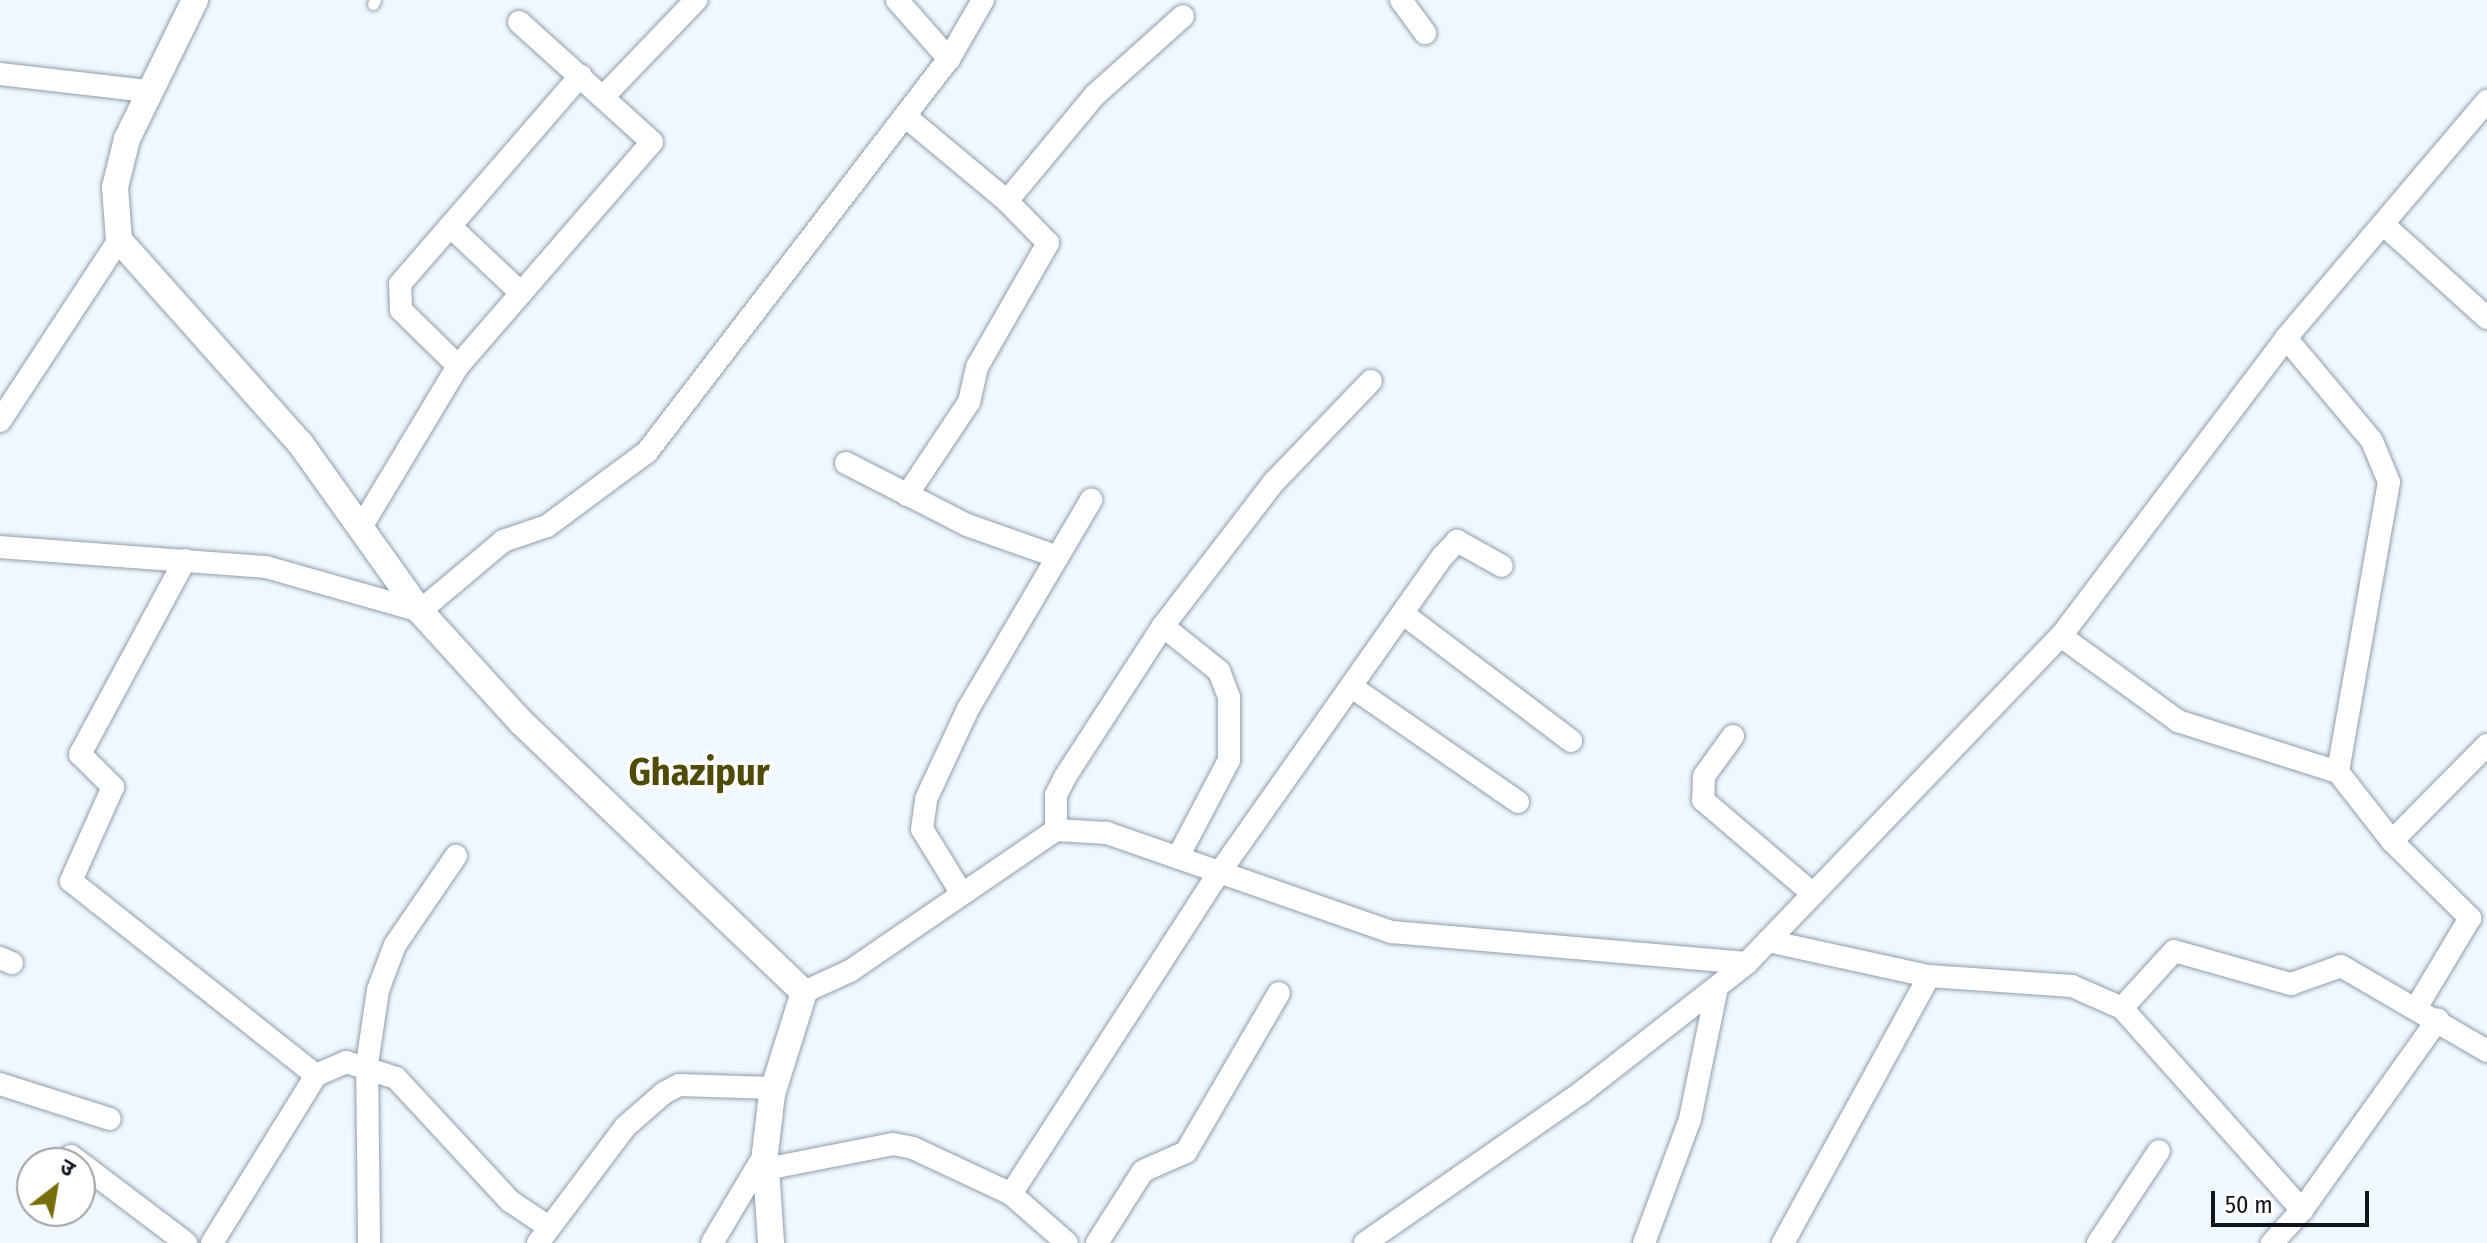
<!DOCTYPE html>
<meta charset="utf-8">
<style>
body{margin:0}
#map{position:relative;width:2487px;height:1243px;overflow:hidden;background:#f1f8fd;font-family:"Fira Sans Condensed","Noto Sans Devanagari",sans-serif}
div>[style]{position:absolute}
.roads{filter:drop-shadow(0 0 2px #8f9eac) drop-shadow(0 0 2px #8f9eac)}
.service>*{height:11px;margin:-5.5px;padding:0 5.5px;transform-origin:5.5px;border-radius:5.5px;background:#fff}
.minor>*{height:22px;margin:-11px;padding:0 11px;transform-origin:11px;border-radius:11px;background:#fff}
.tertiary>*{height:26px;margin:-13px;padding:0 13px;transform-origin:13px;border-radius:13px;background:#fff}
span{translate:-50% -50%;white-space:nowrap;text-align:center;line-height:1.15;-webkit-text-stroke:7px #fff;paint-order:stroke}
.town-label{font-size:38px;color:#514b0a;font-weight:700}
.north{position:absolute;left:16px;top:1147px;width:80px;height:80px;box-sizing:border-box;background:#fff;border:2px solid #9fa1a3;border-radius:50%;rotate:31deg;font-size:22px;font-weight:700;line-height:32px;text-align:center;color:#0f151a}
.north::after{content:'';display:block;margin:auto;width:28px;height:36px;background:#776d0a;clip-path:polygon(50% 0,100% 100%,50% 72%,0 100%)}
.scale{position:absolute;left:2211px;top:1191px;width:158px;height:36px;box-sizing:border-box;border:4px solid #0f151a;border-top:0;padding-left:10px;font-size:24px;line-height:28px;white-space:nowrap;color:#0f151a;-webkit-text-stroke:6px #fff;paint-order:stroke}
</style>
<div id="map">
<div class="roads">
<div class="service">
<i style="left:373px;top:4px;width:4px;rotate:-63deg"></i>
</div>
<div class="minor">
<i style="left:897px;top:0;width:79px;rotate:48.6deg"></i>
<i style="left:1401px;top:0;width:41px;rotate:54deg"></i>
<i style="left:0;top:74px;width:148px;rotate:6.6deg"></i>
<i style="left:605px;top:95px;width:132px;rotate:-46.2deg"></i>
<i style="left:905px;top:116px;width:133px;rotate:39.8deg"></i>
<i style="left:1007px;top:201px;width:138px;rotate:-50.3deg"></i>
<i style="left:1095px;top:95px;width:118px;rotate:-41.9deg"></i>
<i style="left:2383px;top:224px;width:140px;rotate:42.1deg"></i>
<i style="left:450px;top:226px;width:98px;rotate:43.3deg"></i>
<i style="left:2286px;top:338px;width:134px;rotate:50.1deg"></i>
<i style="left:2372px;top:441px;width:44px;rotate:67.5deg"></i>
<i style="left:2389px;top:482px;width:294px;rotate:100deg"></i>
<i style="left:2338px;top:772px;width:88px;rotate:52deg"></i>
<i style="left:2392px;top:841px;width:110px;rotate:44.6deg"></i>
<i style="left:2470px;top:918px;width:101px;rotate:120.9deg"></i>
<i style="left:458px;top:366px;width:80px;rotate:-135.5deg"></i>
<i style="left:401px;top:310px;width:26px;rotate:-92deg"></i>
<i style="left:400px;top:284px;width:276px;rotate:-49.1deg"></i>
<i style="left:0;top:421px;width:217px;rotate:-56.7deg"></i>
<i style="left:846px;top:463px;width:136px;rotate:27.1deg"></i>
<i style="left:967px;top:525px;width:96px;rotate:19.4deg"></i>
<i style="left:907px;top:495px;width:112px;rotate:-56.3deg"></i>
<i style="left:969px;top:402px;width:36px;rotate:-77deg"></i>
<i style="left:977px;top:367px;width:143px;rotate:-60.2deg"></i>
<i style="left:1048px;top:243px;width:59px;rotate:-134.3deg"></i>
<i style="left:363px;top:524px;width:184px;rotate:-59deg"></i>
<i style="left:458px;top:366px;width:296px;rotate:-49.1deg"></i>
<i style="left:652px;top:142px;width:179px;rotate:-137.9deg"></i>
<i style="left:0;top:547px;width:267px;rotate:4.3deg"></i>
<i style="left:266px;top:567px;width:160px;rotate:15.9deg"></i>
<i style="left:420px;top:611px;width:109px;rotate:-40.1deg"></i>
<i style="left:503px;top:541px;width:46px;rotate:-18.8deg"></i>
<i style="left:547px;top:526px;width:124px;rotate:-36.5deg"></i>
<i style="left:647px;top:452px;width:496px;rotate:-52.5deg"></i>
<i style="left:949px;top:59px;width:68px;rotate:-60deg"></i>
<i style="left:185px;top:560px;width:221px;rotate:118.4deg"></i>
<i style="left:80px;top:754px;width:47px;rotate:45deg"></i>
<i style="left:113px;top:787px;width:103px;rotate:114.1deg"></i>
<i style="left:71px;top:881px;width:313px;rotate:38.4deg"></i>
<i style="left:1406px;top:616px;width:207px;rotate:37.1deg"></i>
<i style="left:1163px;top:626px;width:72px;rotate:38.8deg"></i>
<i style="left:1219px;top:671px;width:28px;rotate:69deg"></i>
<i style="left:1229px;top:697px;width:63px;rotate:90deg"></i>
<i style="left:1229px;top:760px;width:110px;rotate:117.7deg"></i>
<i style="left:2061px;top:636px;width:145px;rotate:36deg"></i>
<i style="left:2178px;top:721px;width:168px;rotate:17.7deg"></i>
<i style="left:1352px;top:687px;width:202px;rotate:34.7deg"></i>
<i style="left:1733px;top:736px;width:49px;rotate:125.9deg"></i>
<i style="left:1704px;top:776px;width:24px;rotate:92deg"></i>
<i style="left:1703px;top:800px;width:145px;rotate:40.5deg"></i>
<i style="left:1056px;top:830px;width:35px;rotate:-90deg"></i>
<i style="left:1056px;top:795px;width:20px;rotate:-63deg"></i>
<i style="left:1065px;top:777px;width:180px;rotate:-57deg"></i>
<i style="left:1163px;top:626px;width:182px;rotate:-52.4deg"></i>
<i style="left:1274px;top:482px;width:140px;rotate:-46.2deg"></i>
<i style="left:2392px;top:841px;width:135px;rotate:-45.3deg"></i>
<i style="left:962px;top:894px;width:76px;rotate:-121.6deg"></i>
<i style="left:922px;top:829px;width:30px;rotate:-82deg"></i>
<i style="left:926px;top:799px;width:99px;rotate:-65deg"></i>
<i style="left:968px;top:709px;width:243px;rotate:-59.5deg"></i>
<i style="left:1768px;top:941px;width:165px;rotate:12.3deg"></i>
<i style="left:1929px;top:976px;width:143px;rotate:4deg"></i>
<i style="left:2072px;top:986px;width:55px;rotate:23.7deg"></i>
<i style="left:2122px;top:1008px;width:271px;rotate:48.3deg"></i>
<i style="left:2302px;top:1210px;width:45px;rotate:132.3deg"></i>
<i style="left:0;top:958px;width:13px;rotate:23deg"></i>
<i style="left:804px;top:992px;width:51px;rotate:-24.5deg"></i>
<i style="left:850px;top:971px;width:250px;rotate:-34.4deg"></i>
<i style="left:1056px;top:830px;width:51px;rotate:3.4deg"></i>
<i style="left:1107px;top:833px;width:302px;rotate:19.2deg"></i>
<i style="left:1392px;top:932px;width:356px;rotate:5deg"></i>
<i style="left:1747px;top:963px;width:453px;rotate:-46.2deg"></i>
<i style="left:2061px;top:636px;width:373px;rotate:-52.9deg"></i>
<i style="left:2286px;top:338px;width:311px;rotate:-49.7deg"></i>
<i style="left:2122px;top:1008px;width:77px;rotate:-47.6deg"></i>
<i style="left:2174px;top:951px;width:122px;rotate:15.8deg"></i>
<i style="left:2291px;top:984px;width:53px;rotate:-19.8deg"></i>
<i style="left:2341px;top:966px;width:169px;rotate:30.2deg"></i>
<i style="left:0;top:1084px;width:115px;rotate:17.7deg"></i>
<i style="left:71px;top:1156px;width:144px;rotate:37.1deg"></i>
<i style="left:766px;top:1169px;width:129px;rotate:-11.1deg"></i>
<i style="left:893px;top:1144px;width:20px;rotate:11deg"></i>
<i style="left:913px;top:1148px;width:108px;rotate:25.1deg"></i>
<i style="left:1011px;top:1194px;width:74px;rotate:41.2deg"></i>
<i style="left:1011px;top:1194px;width:379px;rotate:-57.1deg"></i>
<i style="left:1217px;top:876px;width:392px;rotate:-54.8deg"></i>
<i style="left:1443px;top:556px;width:21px;rotate:-47deg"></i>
<i style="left:1457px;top:541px;width:51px;rotate:29.1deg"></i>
<i style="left:2302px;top:1210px;width:234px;rotate:-54.5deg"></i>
<i style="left:212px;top:1243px;width:198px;rotate:-58.2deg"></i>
<i style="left:316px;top:1075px;width:33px;rotate:-23deg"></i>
<i style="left:346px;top:1062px;width:52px;rotate:17.7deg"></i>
<i style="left:396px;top:1078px;width:168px;rotate:47.2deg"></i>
<i style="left:510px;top:1201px;width:45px;rotate:34deg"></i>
<i style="left:369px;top:1243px;width:179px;rotate:-90.6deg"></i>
<i style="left:367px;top:1064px;width:75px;rotate:-81.5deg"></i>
<i style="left:378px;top:990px;width:48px;rotate:-69.3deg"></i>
<i style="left:395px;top:945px;width:108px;rotate:-55.6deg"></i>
<i style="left:538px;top:1243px;width:145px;rotate:-53.1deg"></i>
<i style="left:625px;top:1127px;width:52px;rotate:-41.1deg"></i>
<i style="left:664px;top:1093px;width:17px;rotate:-28deg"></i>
<i style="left:679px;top:1085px;width:94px;rotate:1.8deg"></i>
<i style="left:712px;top:1243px;width:104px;rotate:-59.2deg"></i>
<i style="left:1097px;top:1243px;width:85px;rotate:-57.4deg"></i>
<i style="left:1143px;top:1171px;width:47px;rotate:-23.8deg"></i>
<i style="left:1186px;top:1152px;width:184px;rotate:-59.7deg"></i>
<i style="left:1365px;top:1243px;width:264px;rotate:-34.8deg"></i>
<i style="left:1582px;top:1092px;width:209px;rotate:-38deg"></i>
<i style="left:1644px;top:1243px;width:132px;rotate:-69.6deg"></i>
<i style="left:1690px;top:1119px;width:130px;rotate:-78.4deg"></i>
<i style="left:1783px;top:1243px;width:304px;rotate:-61.3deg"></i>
<i style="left:2098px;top:1243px;width:110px;rotate:-56.5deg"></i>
</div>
<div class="tertiary">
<i style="left:195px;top:0;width:155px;rotate:116.1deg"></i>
<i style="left:127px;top:139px;width:49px;rotate:104deg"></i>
<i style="left:115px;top:187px;width:53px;rotate:85.7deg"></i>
<i style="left:119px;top:240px;width:272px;rotate:48.3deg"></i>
<i style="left:300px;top:443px;width:206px;rotate:54.5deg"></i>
<i style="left:420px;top:611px;width:150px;rotate:47.7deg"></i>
<i style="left:521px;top:722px;width:391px;rotate:43.7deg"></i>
<i style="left:804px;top:992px;width:107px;rotate:107.4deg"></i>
<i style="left:772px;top:1094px;width:60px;rotate:96.7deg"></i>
<i style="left:765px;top:1154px;width:89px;rotate:86.1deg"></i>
</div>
</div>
<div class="town-label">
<span style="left:699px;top:773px">Ghazipur</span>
</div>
<div class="north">उ</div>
<div class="scale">50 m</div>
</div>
